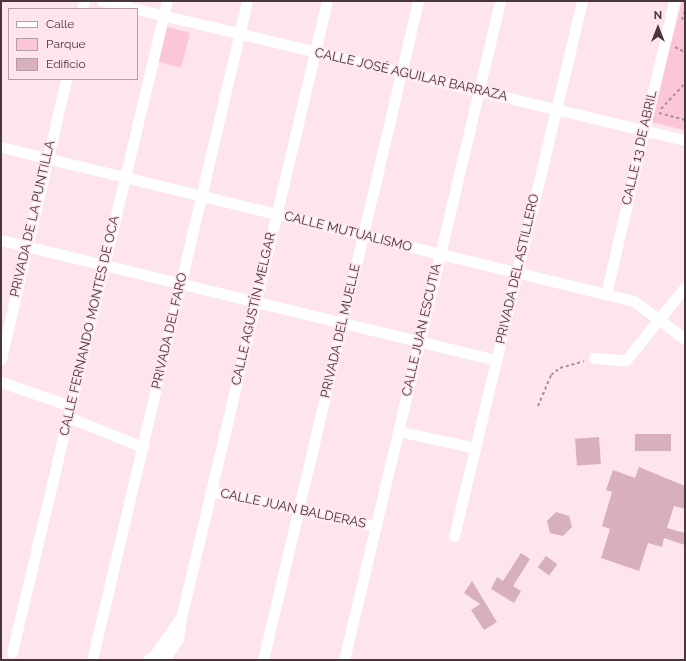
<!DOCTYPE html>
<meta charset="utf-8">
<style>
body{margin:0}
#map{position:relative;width:686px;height:661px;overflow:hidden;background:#fee4ec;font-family:Raleway,sans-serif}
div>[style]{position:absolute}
.green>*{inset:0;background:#fbc6d7;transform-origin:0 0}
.building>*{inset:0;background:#d8b0bd;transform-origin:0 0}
.path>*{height:2px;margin-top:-1px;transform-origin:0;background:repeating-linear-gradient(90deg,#a89399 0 3px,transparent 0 6px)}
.minor>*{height:11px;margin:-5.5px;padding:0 5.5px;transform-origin:5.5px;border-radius:5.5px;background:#fff}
span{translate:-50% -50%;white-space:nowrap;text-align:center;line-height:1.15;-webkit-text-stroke:3px #fee4ec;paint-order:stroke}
.street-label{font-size:13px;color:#47363b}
.frame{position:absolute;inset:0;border:2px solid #47363b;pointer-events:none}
.legend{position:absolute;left:8px;top:8px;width:130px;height:72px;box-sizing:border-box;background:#fee4ec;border:1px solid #b59ea5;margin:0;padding:5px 7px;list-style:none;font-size:12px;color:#47363b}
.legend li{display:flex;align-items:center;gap:8px;height:20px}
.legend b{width:20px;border:1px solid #b59ea5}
.north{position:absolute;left:638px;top:8px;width:40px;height:40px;-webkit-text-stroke:3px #fee4ec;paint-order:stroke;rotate:0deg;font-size:11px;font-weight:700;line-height:16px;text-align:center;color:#47363b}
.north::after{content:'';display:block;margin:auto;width:14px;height:18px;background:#47363b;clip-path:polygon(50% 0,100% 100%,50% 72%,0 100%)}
</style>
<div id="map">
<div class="green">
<i style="clip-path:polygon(682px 1px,685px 1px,685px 130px,651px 122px)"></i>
<i style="left:164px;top:26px;width:27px;height:36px;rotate:15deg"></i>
</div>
<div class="building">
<i style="left:671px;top:434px;width:17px;height:36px;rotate:90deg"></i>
<i style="left:599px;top:437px;width:27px;height:24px;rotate:86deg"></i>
<i style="clip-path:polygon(639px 467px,685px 486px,685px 509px,674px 506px,667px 528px,685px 533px,685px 545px,664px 538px,662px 547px,648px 543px,639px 571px,601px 558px,610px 529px,602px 526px,612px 492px,606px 490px,613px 470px,635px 478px)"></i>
<i style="clip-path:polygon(556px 512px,569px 516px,572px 527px,563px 536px,550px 533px,547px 521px)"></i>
<i style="clip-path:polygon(521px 553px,530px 559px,513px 586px,521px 591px,514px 603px,491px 589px,497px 577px,503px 581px)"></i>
<i style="left:546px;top:556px;width:14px;height:14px;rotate:36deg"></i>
<i style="clip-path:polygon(472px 581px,497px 622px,484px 630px,471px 610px,480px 604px,464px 593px)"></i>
</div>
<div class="path">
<i style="left:682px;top:20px;width:10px;rotate:-73deg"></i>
<i style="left:675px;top:47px;width:11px;rotate:27deg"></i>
<i style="left:661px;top:109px;width:35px;rotate:-47deg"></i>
<i style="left:659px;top:113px;width:27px;rotate:15deg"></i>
<i style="left:538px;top:406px;width:34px;rotate:-67deg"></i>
<i style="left:551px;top:375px;width:11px;rotate:-38deg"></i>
<i style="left:560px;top:368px;width:25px;rotate:-16deg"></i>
</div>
<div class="minor">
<i style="left:102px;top:1px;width:35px;rotate:13deg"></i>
<i style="left:82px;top:9px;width:8px;rotate:-76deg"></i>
<i style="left:137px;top:9px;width:563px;rotate:13.44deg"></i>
<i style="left:1px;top:147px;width:651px;rotate:13.67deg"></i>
<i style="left:634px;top:301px;width:64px;rotate:36.7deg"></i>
<i style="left:1px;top:240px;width:509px;rotate:13.63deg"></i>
<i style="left:606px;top:294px;width:301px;rotate:-76.9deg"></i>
<i style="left:594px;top:358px;width:32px;rotate:4deg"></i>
<i style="left:626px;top:360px;width:94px;rotate:-51.1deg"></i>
<i style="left:1px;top:359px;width:287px;rotate:-76.9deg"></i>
<i style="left:1px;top:382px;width:74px;rotate:18.9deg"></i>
<i style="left:68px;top:417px;width:81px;rotate:21.8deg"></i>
<i style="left:398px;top:431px;width:79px;rotate:12.4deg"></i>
<i style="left:211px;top:491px;width:169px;rotate:12deg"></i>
<i style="left:454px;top:536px;width:550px;rotate:-76.54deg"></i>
<i style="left:12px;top:652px;width:669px;rotate:-76.61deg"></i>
<i style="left:92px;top:660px;width:677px;rotate:-76.76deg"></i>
<i style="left:148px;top:660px;width:11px;rotate:-41deg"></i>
<i style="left:156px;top:653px;width:40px;rotate:-55.1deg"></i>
<i style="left:164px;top:660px;width:25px;rotate:-56deg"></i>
<i style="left:178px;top:639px;width:21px;rotate:-82deg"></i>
<i style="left:181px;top:618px;width:634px;rotate:-76.69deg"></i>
<i style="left:263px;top:660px;width:677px;rotate:-76.76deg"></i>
<i style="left:344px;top:660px;width:677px;rotate:-76.68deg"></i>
</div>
<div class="street-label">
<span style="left:411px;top:75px;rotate:13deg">CALLE JOSÉ AGUILAR BARRAZA</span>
<span style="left:640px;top:148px;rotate:-77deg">CALLE 13 DE ABRIL</span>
<span style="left:33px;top:219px;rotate:-77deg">PRIVADA DE LA PUNTILLA</span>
<span style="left:348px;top:232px;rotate:14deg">CALLE MUTUALISMO</span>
<span style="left:518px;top:269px;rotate:-77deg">PRIVADA DEL ASTILLERO</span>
<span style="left:254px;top:309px;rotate:-77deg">CALLE AGUSTÍN MELGAR</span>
<span style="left:90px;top:326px;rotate:-77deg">CALLE FERNANDO MONTES DE OCA</span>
<span style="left:422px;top:330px;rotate:-77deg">CALLE JUAN ESCUTIA</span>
<span style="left:170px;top:331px;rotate:-77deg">PRIVADA DEL FARO</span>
<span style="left:341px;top:331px;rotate:-77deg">PRIVADA DEL MUELLE</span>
<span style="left:293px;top:509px;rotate:12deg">CALLE JUAN BALDERAS</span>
</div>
<div class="frame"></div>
<ul class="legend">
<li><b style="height:5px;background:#fff"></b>Calle</li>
<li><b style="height:11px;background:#fbc6d7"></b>Parque</li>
<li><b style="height:11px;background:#d8b0bd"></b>Edificio</li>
</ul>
<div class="north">N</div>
</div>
